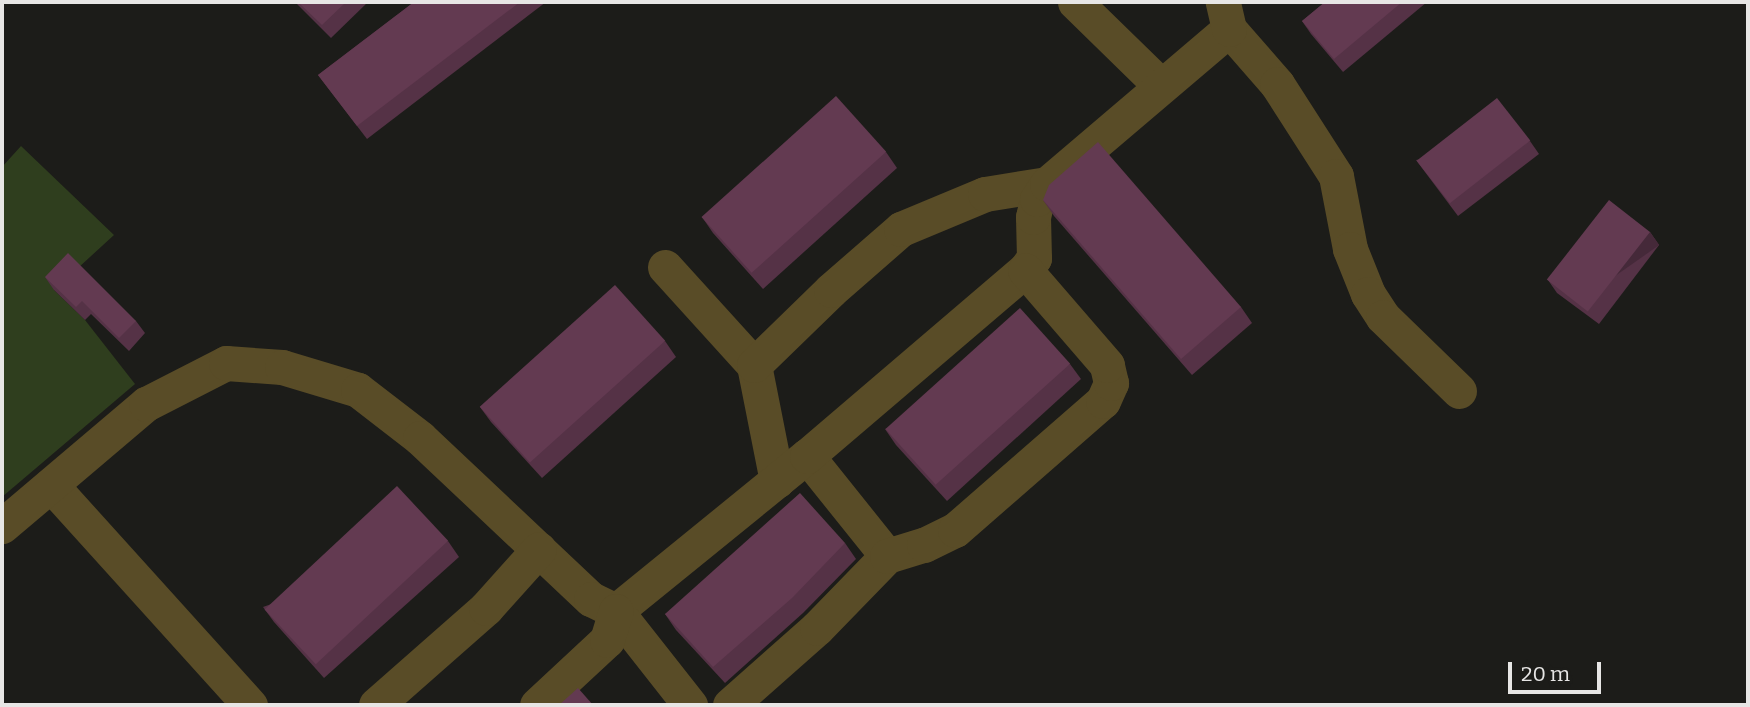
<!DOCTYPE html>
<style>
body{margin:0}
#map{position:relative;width:1750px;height:707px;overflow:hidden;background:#1c1c19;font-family:Bitter,serif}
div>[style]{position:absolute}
.green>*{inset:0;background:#2f3e1e}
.minor>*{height:35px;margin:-17.5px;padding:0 17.5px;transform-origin:17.5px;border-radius:17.5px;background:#594c27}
.wall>*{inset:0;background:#553246}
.shaded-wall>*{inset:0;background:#452939;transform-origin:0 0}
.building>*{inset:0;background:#633a51;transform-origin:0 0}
span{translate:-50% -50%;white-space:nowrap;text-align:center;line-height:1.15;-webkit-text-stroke:6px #1c1c19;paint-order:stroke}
.frame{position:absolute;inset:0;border:4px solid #e7e6e5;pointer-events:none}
.scale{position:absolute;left:1508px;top:662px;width:93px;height:32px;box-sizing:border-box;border:4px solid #e7e6e5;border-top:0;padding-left:9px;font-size:21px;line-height:24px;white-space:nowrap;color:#e7e6e5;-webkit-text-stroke:5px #1c1c19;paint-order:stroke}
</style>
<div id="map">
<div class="green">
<i style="clip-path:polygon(21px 146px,114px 235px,54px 290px,85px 320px,135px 384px,2px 497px,2px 167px)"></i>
</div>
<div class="minor">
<i style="left:1075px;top:2px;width:119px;rotate:44.3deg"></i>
<i style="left:1229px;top:29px;width:73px;rotate:48.9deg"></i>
<i style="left:1277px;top:84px;width:109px;rotate:57.3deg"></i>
<i style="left:1336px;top:176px;width:74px;rotate:79.1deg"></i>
<i style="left:1350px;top:249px;width:48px;rotate:68.2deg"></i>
<i style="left:1368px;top:294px;width:27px;rotate:57deg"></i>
<i style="left:1383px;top:317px;width:106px;rotate:44.2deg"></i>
<i style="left:665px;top:267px;width:132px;rotate:47.8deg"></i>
<i style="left:754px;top:365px;width:118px;rotate:78.8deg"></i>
<i style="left:754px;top:365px;width:107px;rotate:-44.2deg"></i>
<i style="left:831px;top:290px;width:93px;rotate:-41.1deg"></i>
<i style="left:901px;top:229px;width:91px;rotate:-22.6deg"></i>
<i style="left:985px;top:194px;width:63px;rotate:-9.2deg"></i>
<i style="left:807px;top:456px;width:128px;rotate:51.3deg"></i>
<i style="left:51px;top:485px;width:297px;rotate:47.9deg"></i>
<i style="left:2px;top:526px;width:189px;rotate:-40.3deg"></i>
<i style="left:146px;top:404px;width:90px;rotate:-27.1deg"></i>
<i style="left:226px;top:363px;width:56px;rotate:4.1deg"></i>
<i style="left:282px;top:367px;width:79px;rotate:16.8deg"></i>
<i style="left:358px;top:390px;width:78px;rotate:37.7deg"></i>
<i style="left:420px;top:438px;width:235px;rotate:43.3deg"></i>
<i style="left:591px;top:599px;width:28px;rotate:26deg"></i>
<i style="left:616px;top:611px;width:246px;rotate:-39.1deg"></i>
<i style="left:807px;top:456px;width:287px;rotate:-40.5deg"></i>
<i style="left:1025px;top:270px;width:15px;rotate:-53deg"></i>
<i style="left:1034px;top:258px;width:41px;rotate:-91.4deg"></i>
<i style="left:1033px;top:217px;width:18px;rotate:-77deg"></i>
<i style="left:1037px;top:199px;width:18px;rotate:-56deg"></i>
<i style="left:1047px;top:184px;width:239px;rotate:-40.4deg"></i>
<i style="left:1229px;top:29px;width:28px;rotate:-103deg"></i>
<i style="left:616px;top:611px;width:120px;rotate:51.8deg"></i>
<i style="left:376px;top:705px;width:147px;rotate:-41.4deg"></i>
<i style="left:486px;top:608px;width:79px;rotate:-48.1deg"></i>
<i style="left:537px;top:705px;width:96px;rotate:-42.9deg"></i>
<i style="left:607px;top:640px;width:30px;rotate:-73deg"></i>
<i style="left:730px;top:705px;width:116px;rotate:-41.5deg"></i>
<i style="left:817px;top:628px;width:100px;rotate:-45.8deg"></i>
<i style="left:887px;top:556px;width:39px;rotate:-17deg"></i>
<i style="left:924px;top:545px;width:34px;rotate:-26deg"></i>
<i style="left:955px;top:530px;width:196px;rotate:-41.1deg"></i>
<i style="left:1103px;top:401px;width:20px;rotate:-66deg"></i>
<i style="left:1111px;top:383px;width:18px;rotate:-103deg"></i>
<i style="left:1107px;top:365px;width:125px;rotate:-130.8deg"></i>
</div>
<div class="wall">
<i style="clip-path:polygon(295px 2px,368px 2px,331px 38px)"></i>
<i style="clip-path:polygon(414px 2px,546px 2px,367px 139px,318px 75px)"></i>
<i style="clip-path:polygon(1325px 2px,1427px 2px,1343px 72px,1311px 34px,1302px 21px)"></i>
<i style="clip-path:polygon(1530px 141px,1539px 154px,1458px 216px,1416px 160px)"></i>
<i style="clip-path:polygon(886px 152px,897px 168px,763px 289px,713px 233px,702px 217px)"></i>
<i style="clip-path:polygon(1043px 200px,1241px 307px,1252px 323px,1192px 375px,1054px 216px)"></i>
<i style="clip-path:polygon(1650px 232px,1659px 245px,1599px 324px,1557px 293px,1548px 280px)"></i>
<i style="clip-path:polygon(45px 277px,136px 321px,145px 333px,129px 351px,91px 314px,85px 320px,54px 290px)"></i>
<i style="clip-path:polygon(665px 341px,676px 357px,542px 478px,491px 422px,480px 407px)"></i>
<i style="clip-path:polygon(1070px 364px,1081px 379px,947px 501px,896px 445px,885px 429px)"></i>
<i style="clip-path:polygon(448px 541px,459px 557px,324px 678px,274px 622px,263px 607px)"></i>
<i style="clip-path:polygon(845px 543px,856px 559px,803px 613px,725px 683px,676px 630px,665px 614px)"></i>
</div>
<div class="shaded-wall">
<i style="left:1650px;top:232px;width:16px;height:99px;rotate:55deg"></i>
</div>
<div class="building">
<i style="clip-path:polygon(298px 2px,346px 2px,322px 25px)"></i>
<i style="clip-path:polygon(414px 2px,520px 2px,357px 126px,318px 75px)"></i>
<i style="clip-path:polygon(1325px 2px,1402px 2px,1334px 59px,1302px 21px)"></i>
<i style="left:836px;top:96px;width:75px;height:181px;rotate:48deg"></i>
<i style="left:1497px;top:98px;width:54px;height:102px;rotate:52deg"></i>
<i style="clip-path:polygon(1098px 142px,1241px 307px,1181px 359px,1043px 200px,1049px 185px)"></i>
<i style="left:1609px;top:200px;width:52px;height:101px;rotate:38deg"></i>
<i style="clip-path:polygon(68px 253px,136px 321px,119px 338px,82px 301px,76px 307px,45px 277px)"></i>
<i style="left:615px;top:285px;width:75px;height:182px;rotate:48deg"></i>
<i style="left:1020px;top:308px;width:75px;height:181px;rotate:48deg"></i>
<i style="left:397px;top:486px;width:75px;height:181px;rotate:47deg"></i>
<i style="clip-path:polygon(800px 493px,845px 543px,792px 598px,713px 667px,665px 614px)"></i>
<i style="clip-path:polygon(578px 688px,593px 705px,559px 705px)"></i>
</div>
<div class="frame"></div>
<div class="scale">20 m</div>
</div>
